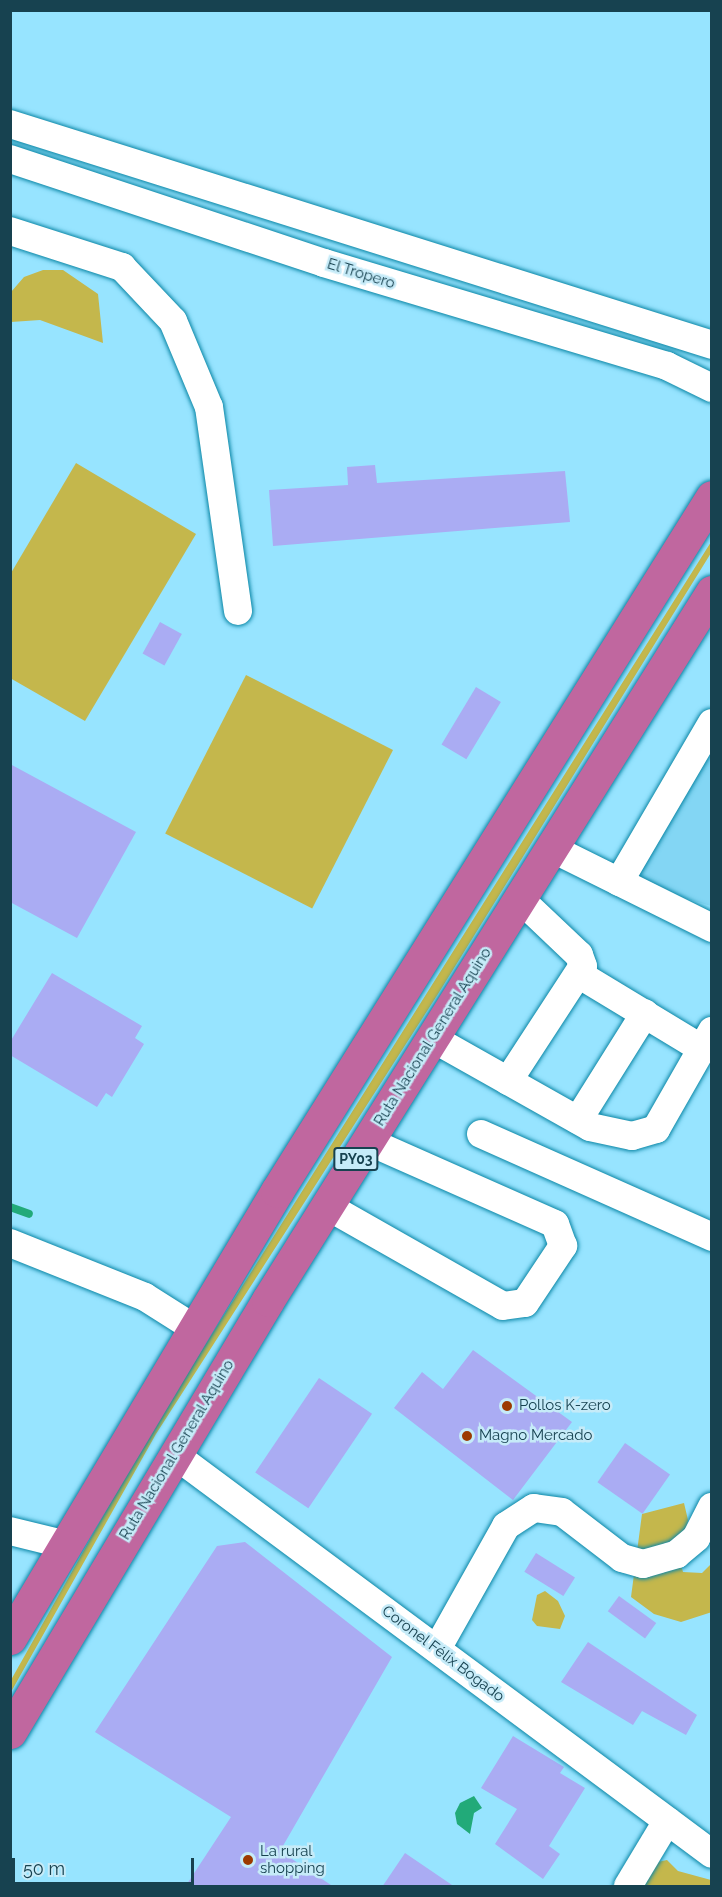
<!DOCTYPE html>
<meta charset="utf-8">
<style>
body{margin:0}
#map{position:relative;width:722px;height:1897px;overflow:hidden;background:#97e4ff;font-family:Raleway,sans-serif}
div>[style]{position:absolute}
.built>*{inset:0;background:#83d6f4}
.green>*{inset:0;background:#c4b74c;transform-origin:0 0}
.water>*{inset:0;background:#22aa79}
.stream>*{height:8px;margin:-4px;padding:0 4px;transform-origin:4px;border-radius:4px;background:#22aa79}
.building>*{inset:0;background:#aaacf3;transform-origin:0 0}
.roads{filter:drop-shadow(0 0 2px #0a86a6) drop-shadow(0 0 2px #0a86a6)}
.minor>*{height:28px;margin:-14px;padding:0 14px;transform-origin:14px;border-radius:14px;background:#fff}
.highway>*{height:33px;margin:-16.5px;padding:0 16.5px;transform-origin:16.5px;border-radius:16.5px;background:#c0679f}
.dots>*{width:16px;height:16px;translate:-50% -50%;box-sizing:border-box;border:3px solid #c6ebf8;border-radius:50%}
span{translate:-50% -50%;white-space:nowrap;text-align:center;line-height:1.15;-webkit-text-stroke:5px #c6ebf8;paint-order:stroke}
.shield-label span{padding:2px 4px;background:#c6ebf8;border:2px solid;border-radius:4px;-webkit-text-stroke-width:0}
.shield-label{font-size:14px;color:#174250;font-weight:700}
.street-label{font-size:15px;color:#174250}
.poi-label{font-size:15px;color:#174250}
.left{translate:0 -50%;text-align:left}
.frame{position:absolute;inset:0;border:12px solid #174250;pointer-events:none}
.scale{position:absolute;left:12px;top:1858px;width:182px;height:27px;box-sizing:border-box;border:3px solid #174250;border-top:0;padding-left:8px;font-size:18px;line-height:21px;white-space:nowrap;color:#174250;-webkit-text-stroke:4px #c6ebf8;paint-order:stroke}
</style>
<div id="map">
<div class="built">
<i style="clip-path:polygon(711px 712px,711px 906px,615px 877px)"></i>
</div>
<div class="green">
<i style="clip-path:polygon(43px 270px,63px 270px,98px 294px,103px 343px,40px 320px,11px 322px,11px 292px,24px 277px)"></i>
<i style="clip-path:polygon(76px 463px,196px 534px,85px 721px,10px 678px,11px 573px)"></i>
<i style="clip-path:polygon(711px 542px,711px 553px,438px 994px,156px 1434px,11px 1692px,11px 1680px,151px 1431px)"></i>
<i style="left:246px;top:675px;width:165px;height:178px;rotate:27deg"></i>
<i style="clip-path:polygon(684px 1503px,688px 1520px,681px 1565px,683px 1572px,702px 1573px,711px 1564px,712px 1612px,681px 1622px,654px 1614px,631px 1597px,642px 1514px)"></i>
<i style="clip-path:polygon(545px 1591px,558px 1601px,565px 1616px,560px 1629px,537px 1626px,532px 1620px,537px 1595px)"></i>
<i style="clip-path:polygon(667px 1860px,678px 1871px,711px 1880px,711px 1886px,629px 1886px,653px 1863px)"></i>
</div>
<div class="water">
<i style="clip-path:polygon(474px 1796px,482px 1808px,474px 1813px,470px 1834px,457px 1824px,455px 1813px,460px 1803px)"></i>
</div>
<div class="stream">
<i style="left:10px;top:1207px;width:20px;rotate:20deg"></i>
</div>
<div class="building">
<i style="clip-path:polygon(375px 465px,377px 483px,565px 471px,570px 522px,273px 546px,269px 490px,348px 485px,347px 467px)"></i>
<i style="left:160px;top:622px;width:25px;height:36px;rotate:29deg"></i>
<i style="left:476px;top:687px;width:29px;height:67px;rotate:31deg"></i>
<i style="clip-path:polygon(10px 764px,136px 832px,77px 938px,10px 902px)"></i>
<i style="clip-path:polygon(52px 973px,142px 1026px,135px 1038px,144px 1044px,112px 1097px,106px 1093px,97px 1107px,10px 1055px,10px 1042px)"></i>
<i style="clip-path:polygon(473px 1350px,572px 1422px,513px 1500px,394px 1408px,422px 1372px,443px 1389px)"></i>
<i style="left:319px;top:1378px;width:64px;height:114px;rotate:34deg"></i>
<i style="left:625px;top:1443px;width:55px;height:48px;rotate:35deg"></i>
<i style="clip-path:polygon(245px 1542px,392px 1657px,280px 1851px,334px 1887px,185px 1887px,231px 1817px,95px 1732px,217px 1546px)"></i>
<i style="left:536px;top:1553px;width:46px;height:22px;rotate:32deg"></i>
<i style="left:619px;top:1596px;width:46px;height:19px;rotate:36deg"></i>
<i style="clip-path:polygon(588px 1642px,697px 1715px,686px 1735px,642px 1711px,633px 1725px,561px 1682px)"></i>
<i style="clip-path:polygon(513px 1736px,564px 1767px,560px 1773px,585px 1788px,549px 1846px,560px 1854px,543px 1879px,495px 1844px,517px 1809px,481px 1788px)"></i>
<i style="clip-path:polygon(405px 1853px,455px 1887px,382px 1887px)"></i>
</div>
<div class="roads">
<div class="minor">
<i style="left:10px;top:124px;width:736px;rotate:17.47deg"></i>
<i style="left:10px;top:159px;width:331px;rotate:18.3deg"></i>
<i style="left:324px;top:263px;width:358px;rotate:16.7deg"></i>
<i style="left:667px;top:366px;width:50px;rotate:26.1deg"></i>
<i style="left:10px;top:231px;width:118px;rotate:17.8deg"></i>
<i style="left:122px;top:267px;width:74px;rotate:46.6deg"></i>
<i style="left:173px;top:321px;width:93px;rotate:67.3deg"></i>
<i style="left:209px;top:407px;width:206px;rotate:81.9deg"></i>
<i style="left:551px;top:848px;width:180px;rotate:26.4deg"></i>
<i style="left:619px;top:882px;width:184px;rotate:-59.7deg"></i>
<i style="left:580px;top:975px;width:143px;rotate:31.2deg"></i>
<i style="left:432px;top:1038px;width:181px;rotate:29.4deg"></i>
<i style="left:590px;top:1127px;width:43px;rotate:12.1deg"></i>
<i style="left:632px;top:1136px;width:25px;rotate:-16deg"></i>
<i style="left:656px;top:1129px;width:113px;rotate:-60.3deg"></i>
<i style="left:508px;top:1081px;width:137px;rotate:-56.9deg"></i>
<i style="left:583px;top:966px;width:12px;rotate:-110deg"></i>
<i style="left:579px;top:955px;width:83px;rotate:-136.5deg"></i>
<i style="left:578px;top:1120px;width:126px;rotate:-57.9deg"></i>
<i style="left:481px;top:1134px;width:253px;rotate:24deg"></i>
<i style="left:327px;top:1206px;width:202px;rotate:29.6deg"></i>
<i style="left:503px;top:1306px;width:22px;rotate:-8deg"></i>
<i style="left:525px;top:1303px;width:69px;rotate:-56.3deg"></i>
<i style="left:563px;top:1246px;width:23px;rotate:-110deg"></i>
<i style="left:555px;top:1224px;width:205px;rotate:-156.1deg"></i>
<i style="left:10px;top:1243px;width:145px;rotate:21.8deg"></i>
<i style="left:145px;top:1297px;width:58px;rotate:32.3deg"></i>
<i style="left:175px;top:1455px;width:669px;rotate:36.61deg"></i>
<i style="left:10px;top:1531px;width:55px;rotate:13.8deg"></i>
<i style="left:437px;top:1649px;width:141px;rotate:-60.7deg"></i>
<i style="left:506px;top:1526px;width:33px;rotate:-33deg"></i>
<i style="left:534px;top:1508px;width:28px;rotate:8deg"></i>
<i style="left:562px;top:1512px;width:76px;rotate:37.5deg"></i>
<i style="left:622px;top:1558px;width:22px;rotate:16deg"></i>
<i style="left:643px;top:1564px;width:35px;rotate:-16deg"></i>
<i style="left:677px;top:1554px;width:25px;rotate:-40deg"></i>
<i style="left:696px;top:1538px;width:35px;rotate:-63deg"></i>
<i style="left:628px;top:1886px;width:76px;rotate:-59deg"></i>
</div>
<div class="highway">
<i style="left:10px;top:1638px;width:521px;rotate:-59.15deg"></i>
<i style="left:277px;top:1191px;width:819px;rotate:-57.92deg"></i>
<i style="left:10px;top:1732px;width:503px;rotate:-59.15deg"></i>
<i style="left:268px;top:1300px;width:836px;rotate:-57.91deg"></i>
</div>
</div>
<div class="dots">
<i style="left:507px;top:1406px;background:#9d3a00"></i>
<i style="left:467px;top:1436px;background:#9d3a00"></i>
<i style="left:248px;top:1860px;background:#9d3a00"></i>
</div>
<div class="shield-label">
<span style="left:356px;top:1159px">PY03</span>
</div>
<div class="street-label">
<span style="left:361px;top:274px;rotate:17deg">El Tropero</span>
<span style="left:433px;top:1037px;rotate:-58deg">Ruta Nacional General Aquino</span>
<span style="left:177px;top:1450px;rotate:-59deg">Ruta Nacional General Aquino</span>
<span style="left:443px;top:1654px;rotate:37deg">Coronel Félix Bogado</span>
</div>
<div class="poi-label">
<span class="left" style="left:519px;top:1406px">Pollos K-zero</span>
<span class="left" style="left:479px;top:1436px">Magno Mercado</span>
<span class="left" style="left:260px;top:1860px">La rural<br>shopping</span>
</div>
<div class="frame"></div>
<div class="scale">50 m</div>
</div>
